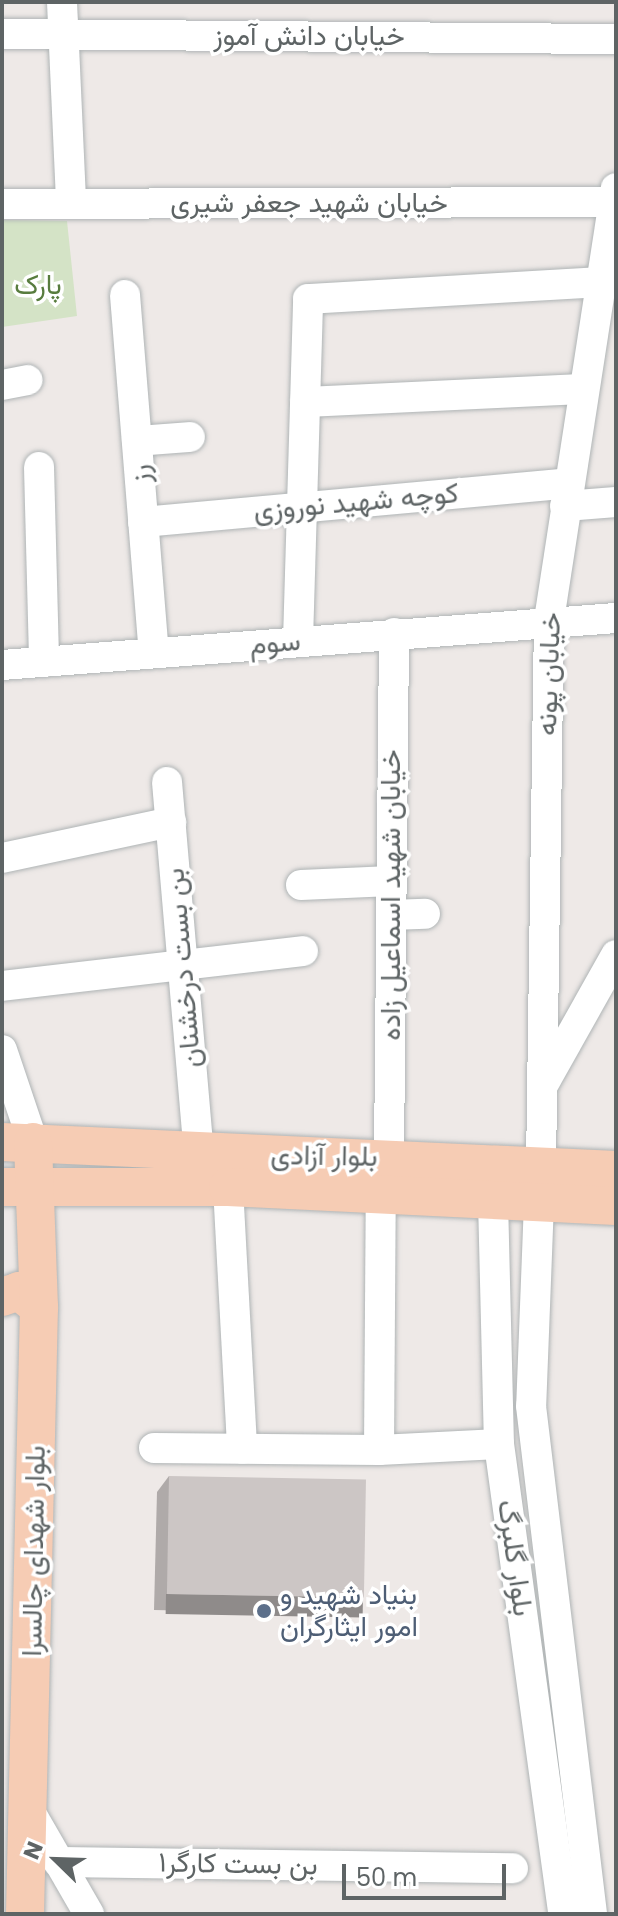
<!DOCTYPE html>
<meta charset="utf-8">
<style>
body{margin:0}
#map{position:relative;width:618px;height:1916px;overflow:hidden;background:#eee9e7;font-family:Poppins,Vazirmatn,sans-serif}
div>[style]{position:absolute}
.green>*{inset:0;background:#d4e3c6}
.roads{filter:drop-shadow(0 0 2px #afb4b5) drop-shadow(0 0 2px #afb4b5)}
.minor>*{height:30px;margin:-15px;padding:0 15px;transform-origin:15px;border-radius:15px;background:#fff}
.major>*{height:38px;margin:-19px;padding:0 19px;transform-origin:19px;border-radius:19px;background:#f6ccb4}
.wall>*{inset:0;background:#afaaa9}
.shaded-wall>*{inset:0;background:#8f8b8a;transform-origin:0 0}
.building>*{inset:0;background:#ccc6c5;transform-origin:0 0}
.dots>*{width:22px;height:22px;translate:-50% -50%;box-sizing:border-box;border:4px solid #fff;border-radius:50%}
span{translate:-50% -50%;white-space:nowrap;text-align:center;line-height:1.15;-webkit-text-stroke:7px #fff;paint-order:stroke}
.street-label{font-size:28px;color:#5e6465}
.park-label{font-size:28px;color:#587c3e}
.service-label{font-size:28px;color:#4e5e75}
.left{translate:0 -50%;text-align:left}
.frame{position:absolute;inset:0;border:4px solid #5e6465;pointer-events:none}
.north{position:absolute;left:16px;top:1820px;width:80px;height:80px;-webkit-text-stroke:6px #fff;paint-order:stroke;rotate:293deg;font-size:22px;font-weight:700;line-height:32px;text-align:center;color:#5e6465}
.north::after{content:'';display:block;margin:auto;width:28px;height:36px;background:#5e6465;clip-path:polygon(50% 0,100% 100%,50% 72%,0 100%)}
.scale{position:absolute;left:342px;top:1864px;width:164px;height:36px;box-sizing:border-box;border:4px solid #5e6465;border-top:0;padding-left:10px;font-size:24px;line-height:28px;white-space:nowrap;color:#5e6465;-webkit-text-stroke:6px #fff;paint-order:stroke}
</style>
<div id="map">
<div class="green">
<i style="clip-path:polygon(2px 220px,67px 221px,77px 316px,2px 327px)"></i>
</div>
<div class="roads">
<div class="minor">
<i style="left:62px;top:2px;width:201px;rotate:87.4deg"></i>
<i style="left:2px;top:34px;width:614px;rotate:0.47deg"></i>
<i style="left:2px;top:204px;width:614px;rotate:-0.19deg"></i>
<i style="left:125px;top:295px;width:359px;rotate:85.4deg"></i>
<i style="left:2px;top:385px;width:26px;rotate:-11deg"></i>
<i style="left:305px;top:402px;width:278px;rotate:-2.7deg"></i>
<i style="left:137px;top:441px;width:53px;rotate:-4.3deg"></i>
<i style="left:39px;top:467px;width:195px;rotate:88.5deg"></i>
<i style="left:565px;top:506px;width:51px;rotate:-4.5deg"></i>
<i style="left:143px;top:522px;width:428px;rotate:-5.2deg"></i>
<i style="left:298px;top:641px;width:342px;rotate:-88.3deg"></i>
<i style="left:308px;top:299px;width:292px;rotate:-3.3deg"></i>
<i style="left:2px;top:665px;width:616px;rotate:-4.38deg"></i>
<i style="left:167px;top:782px;width:373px;rotate:85.1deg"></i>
<i style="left:2px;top:858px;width:173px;rotate:-12deg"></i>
<i style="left:301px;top:885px;width:90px;rotate:-2.5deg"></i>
<i style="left:391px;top:915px;width:34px;rotate:-2deg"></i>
<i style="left:2px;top:986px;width:303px;rotate:-6.6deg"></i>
<i style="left:2px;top:1050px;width:97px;rotate:71.4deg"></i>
<i style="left:543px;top:1085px;width:149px;rotate:-60.7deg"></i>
<i style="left:389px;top:1157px;width:524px;rotate:-89.45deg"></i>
<i style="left:541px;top:1165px;width:545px;rotate:-89.16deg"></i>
<i style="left:549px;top:620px;width:437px;rotate:-81.2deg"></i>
<i style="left:228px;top:1187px;width:262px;rotate:86.9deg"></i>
<i style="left:493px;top:1200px;width:244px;rotate:88.6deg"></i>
<i style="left:499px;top:1444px;width:474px;rotate:82.2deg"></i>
<i style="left:539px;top:1202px;width:204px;rotate:92.2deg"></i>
<i style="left:531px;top:1406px;width:512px;rotate:83.15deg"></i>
<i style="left:154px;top:1448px;width:225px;rotate:0.5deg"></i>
<i style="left:379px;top:1450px;width:120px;rotate:-2.9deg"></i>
<i style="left:379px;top:1450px;width:255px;rotate:-89.6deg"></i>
<i style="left:29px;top:1810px;width:120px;rotate:60deg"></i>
<i style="left:58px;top:1862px;width:455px;rotate:0.8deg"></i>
</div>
<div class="major">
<i style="left:2px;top:1142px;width:615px;rotate:2.61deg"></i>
<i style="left:2px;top:1187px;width:226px"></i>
<i style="left:228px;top:1187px;width:388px;rotate:2.8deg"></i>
<i style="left:2px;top:1297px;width:18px;rotate:-19deg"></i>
<i style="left:19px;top:1291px;width:26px;rotate:39deg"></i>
<i style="left:25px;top:1914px;width:607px;rotate:-88.68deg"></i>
<i style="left:39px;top:1307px;width:165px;rotate:-92.1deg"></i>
</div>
</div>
<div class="wall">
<i style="clip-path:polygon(169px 1476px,363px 1598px,352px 1614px,154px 1610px,157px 1492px)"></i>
</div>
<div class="shaded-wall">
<i style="left:166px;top:1594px;width:197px;height:20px;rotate:1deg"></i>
</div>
<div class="building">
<i style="left:169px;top:1476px;width:197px;height:118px;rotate:1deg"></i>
</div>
<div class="dots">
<i style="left:264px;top:1611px;background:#5c6f8a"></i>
</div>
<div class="street-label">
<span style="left:309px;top:36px">خیابان دانش آموز</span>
<span style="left:309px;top:203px">خیابان شهید جعفر شیری</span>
<span style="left:140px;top:474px;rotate:-95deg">رز</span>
<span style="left:356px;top:502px;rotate:-5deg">کوچه شهید نوروزی</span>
<span style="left:275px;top:643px;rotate:-5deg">سوم</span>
<span style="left:549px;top:674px;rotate:-88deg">خیابان پونه</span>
<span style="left:391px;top:895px;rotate:-90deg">خیابان شهید اسماعیل زاده</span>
<span style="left:183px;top:968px;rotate:-95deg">بن بست درخشنان</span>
<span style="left:324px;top:1156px;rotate:1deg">بلوار آزادی</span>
<span style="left:34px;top:1551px;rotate:-89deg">بلوار شهدای چالسرا</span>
<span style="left:515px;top:1558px;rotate:82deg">بلوار گلبرگ</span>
<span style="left:238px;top:1864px;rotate:1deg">بن بست کارگر۱</span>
</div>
<div class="park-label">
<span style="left:38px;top:285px">پارک</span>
</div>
<div class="service-label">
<span class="left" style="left:280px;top:1611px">بنیاد شهید و<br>امور ایثارگران</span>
</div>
<div class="frame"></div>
<div class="north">N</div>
<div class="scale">50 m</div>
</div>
